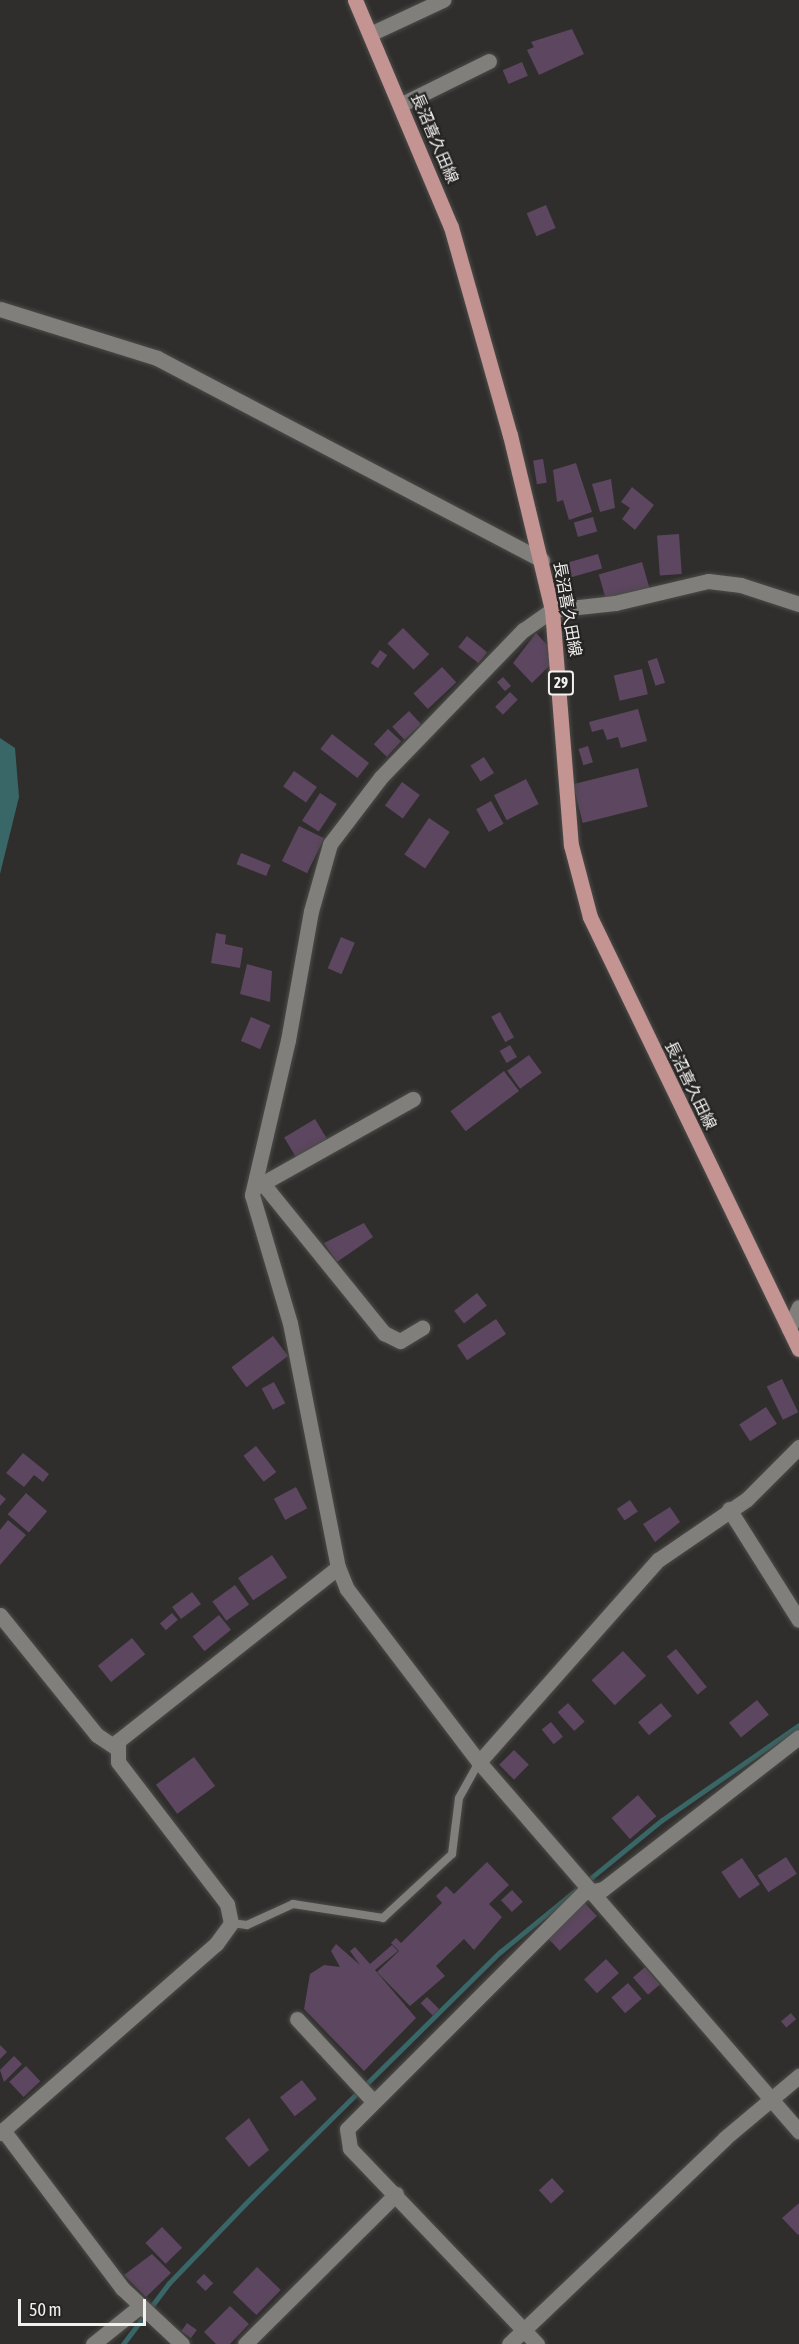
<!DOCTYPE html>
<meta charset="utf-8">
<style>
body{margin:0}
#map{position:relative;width:799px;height:2344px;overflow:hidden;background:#2f2e2c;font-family:"Asap Condensed","Noto Sans JP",sans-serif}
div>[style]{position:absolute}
.water>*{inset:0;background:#396666}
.stream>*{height:5px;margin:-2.5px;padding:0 2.5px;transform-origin:2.5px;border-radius:2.5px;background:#396666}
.building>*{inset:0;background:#5d465f;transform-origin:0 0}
.roads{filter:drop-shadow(0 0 2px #4b4b49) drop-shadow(0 0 2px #4b4b49)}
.lane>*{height:8px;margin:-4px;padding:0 4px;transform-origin:4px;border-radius:4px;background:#807f7c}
.street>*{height:15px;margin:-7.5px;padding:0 7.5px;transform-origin:7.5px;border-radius:7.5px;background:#807f7c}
.secondary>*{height:15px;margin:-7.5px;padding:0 7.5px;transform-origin:7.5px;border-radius:7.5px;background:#807f7c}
.primary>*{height:15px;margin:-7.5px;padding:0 7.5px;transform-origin:7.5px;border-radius:7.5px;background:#c39491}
span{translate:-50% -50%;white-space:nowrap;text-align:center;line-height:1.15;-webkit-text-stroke:4.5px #252422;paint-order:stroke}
.shield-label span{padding:2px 4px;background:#252422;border:2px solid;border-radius:4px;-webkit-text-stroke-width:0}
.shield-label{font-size:15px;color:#f1f1ef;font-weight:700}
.street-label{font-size:16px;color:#f1f1ef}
.scale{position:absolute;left:18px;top:2299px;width:128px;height:27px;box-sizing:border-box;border:3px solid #f1f1ef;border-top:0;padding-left:8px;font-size:18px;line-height:21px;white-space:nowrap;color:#f1f1ef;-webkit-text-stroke:4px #252422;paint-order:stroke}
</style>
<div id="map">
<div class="water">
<i style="clip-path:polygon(0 738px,15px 748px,19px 797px,0 874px)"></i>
</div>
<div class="stream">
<i style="left:123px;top:2344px;width:76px;rotate:-53deg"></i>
<i style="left:169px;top:2283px;width:110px;rotate:-46.1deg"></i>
<i style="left:245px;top:2204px;width:359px;rotate:-44.7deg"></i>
<i style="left:500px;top:1952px;width:209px;rotate:-39.2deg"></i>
<i style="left:662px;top:1820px;width:167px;rotate:-34.7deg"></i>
</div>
<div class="building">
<i style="clip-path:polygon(572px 29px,584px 54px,539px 75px,527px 50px,534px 47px,531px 42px)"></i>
<i style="left:522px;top:62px;width:15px;height:21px;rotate:67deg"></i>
<i style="left:546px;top:205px;width:25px;height:21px;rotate:67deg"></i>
<i style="left:543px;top:459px;width:24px;height:10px;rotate:81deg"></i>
<i style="clip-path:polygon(576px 463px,592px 512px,569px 520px,563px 500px,557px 502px,553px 470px)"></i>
<i style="clip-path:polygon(611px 479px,615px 508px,600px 512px,592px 484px)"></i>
<i style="clip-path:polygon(632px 487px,654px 505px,635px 530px,622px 519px,630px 508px,621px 502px)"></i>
<i style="left:593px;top:517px;width:15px;height:20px;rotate:74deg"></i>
<i style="left:679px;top:534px;width:40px;height:22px;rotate:86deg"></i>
<i style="left:598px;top:554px;width:15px;height:34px;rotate:74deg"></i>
<i style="left:642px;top:562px;width:29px;height:45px;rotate:74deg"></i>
<i style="left:403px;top:628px;width:37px;height:22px;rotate:45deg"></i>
<i style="clip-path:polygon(536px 633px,552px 650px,547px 654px,554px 661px,532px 683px,513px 663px)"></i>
<i style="left:467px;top:636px;width:26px;height:14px;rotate:39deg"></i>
<i style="left:380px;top:650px;width:9px;height:16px;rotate:36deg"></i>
<i style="left:657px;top:658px;width:26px;height:10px;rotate:72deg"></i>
<i style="left:442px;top:667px;width:21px;height:39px;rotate:47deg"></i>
<i style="left:642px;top:669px;width:26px;height:29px;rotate:77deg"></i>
<i style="left:503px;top:677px;width:12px;height:8px;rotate:48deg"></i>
<i style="left:510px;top:692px;width:11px;height:21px;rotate:45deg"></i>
<i style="clip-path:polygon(638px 709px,647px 741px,621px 748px,618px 737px,607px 740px,603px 729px,592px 732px,589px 722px)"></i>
<i style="left:409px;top:711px;width:18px;height:23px;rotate:47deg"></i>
<i style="left:388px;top:729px;width:18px;height:21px;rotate:43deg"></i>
<i style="left:332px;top:734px;width:47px;height:19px;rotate:38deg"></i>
<i style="left:588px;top:746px;width:17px;height:10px;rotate:73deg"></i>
<i style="left:484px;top:757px;width:19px;height:16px;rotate:58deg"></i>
<i style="left:638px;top:768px;width:40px;height:67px;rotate:76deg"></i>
<i style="left:294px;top:771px;width:28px;height:19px;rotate:35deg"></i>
<i style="left:526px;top:779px;width:28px;height:36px;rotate:63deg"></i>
<i style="left:402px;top:782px;width:22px;height:29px;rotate:36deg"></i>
<i style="left:320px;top:793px;width:20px;height:33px;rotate:33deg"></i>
<i style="left:491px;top:801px;width:26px;height:17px;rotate:61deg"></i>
<i style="left:429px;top:818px;width:25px;height:44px;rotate:34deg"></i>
<i style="left:299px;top:826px;width:28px;height:39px;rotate:26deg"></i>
<i style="left:241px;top:853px;width:32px;height:12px;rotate:22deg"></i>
<i style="clip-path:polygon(216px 933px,226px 935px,225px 944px,243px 948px,240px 968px,211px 963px)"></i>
<i style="left:341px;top:937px;width:15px;height:34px;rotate:23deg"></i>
<i style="clip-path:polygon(247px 964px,272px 971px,270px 1002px,240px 994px)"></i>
<i style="left:500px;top:1012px;width:29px;height:10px;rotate:61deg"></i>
<i style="left:251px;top:1017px;width:21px;height:26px;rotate:23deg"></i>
<i style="left:510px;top:1045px;width:14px;height:12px;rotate:60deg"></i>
<i style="left:529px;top:1055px;width:22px;height:27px;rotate:54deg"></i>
<i style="left:504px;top:1071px;width:25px;height:67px;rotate:53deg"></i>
<i style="left:315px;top:1119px;width:23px;height:36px;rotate:59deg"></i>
<i style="clip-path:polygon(364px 1223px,373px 1237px,337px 1262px,324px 1243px)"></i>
<i style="left:477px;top:1293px;width:16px;height:29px;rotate:52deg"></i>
<i style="left:496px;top:1319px;width:18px;height:47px;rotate:56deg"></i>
<i style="left:273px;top:1336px;width:25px;height:52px;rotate:53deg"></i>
<i style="left:782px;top:1379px;width:37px;height:17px;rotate:64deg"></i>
<i style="left:274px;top:1382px;width:24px;height:14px;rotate:62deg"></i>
<i style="left:766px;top:1407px;width:20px;height:32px;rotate:57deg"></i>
<i style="left:256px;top:1446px;width:33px;height:16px;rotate:52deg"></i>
<i style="clip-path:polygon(23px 1453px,49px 1474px,43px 1482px,34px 1475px,24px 1487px,6px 1473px)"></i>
<i style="left:296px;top:1487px;width:24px;height:25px;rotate:62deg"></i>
<i style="left:26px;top:1493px;width:28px;height:28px;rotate:41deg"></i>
<i style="clip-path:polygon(0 1494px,6px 1499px,0 1506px)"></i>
<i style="left:630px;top:1500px;width:14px;height:16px;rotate:56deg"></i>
<i style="clip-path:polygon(670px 1507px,680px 1522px,655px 1542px,643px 1524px)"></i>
<i style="clip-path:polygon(8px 1520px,26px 1535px,0 1565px,0 1530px)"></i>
<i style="left:272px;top:1555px;width:27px;height:41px;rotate:56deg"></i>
<i style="left:235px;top:1585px;width:24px;height:28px;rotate:54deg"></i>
<i style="left:192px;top:1592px;width:15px;height:25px;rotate:53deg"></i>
<i style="left:172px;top:1613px;width:9px;height:16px;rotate:49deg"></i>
<i style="left:219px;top:1615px;width:19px;height:34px;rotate:51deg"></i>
<i style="left:132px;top:1638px;width:21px;height:44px;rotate:51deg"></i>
<i style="left:676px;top:1649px;width:49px;height:12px;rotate:51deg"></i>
<i style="left:623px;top:1651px;width:34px;height:43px;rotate:47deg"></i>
<i style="left:757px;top:1700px;width:19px;height:36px;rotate:51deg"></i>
<i style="left:568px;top:1703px;width:25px;height:14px;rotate:48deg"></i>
<i style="left:661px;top:1703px;width:17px;height:30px;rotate:50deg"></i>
<i style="left:551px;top:1722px;width:19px;height:12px;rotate:51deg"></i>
<i style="left:514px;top:1750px;width:21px;height:21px;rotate:45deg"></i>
<i style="left:194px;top:1757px;width:36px;height:47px;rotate:54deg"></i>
<i style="left:638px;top:1795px;width:28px;height:35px;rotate:49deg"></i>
<i style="left:786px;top:1857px;width:20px;height:34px;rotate:57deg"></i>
<i style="left:742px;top:1858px;width:32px;height:25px;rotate:56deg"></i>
<i style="clip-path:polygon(487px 1862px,509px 1885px,489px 1904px,502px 1917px,474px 1950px,464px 1939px,436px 1966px,445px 1976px,410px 2006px,377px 1972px,399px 1951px,391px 1943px,396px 1938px,401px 1943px,442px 1903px,436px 1896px,446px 1886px,454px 1894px)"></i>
<i style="left:512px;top:1890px;width:16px;height:15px;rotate:47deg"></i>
<i style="left:582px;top:1900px;width:22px;height:51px;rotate:47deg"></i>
<i style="clip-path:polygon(336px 1944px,360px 1965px,350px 1951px,355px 1947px,370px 1964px,392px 1945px,398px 1951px,375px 1970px,416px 2018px,364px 2071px,304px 2009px,310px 1974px,324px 1965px,340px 1967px,331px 1951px)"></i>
<i style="left:606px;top:1959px;width:19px;height:30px;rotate:47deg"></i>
<i style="left:645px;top:1967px;width:23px;height:16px;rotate:49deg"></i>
<i style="left:628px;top:1983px;width:21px;height:22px;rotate:49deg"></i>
<i style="left:427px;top:1997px;width:17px;height:9px;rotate:45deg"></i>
<i style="left:791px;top:2013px;width:8px;height:13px;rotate:50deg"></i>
<i style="clip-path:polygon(0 2045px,7px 2052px,0 2059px)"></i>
<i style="clip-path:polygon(14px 2056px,22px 2064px,4px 2082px,0 2070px)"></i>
<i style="left:26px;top:2066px;width:21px;height:23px;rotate:47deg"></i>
<i style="left:302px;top:2080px;width:24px;height:28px;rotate:52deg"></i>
<i style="clip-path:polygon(249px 2118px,269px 2150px,249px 2167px,225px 2138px)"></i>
<i style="left:552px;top:2178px;width:18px;height:18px;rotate:47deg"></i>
<i style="clip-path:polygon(799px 2203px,799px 2234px,798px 2235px,782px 2218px)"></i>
<i style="left:162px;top:2227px;width:29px;height:23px;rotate:46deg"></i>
<i style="clip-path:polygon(152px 2254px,171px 2273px,146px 2297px,124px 2275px)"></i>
<i style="left:257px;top:2267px;width:33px;height:35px;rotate:44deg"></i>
<i style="left:204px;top:2274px;width:13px;height:11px;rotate:45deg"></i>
<i style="clip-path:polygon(230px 2306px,249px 2324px,230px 2344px,216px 2344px,204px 2332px)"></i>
<i style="left:187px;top:2323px;width:12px;height:10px;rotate:35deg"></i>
</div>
<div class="roads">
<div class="lane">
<i style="left:231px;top:1923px;width:16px;rotate:7deg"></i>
<i style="left:247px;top:1925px;width:51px;rotate:-24.5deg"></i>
<i style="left:293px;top:1904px;width:91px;rotate:8.8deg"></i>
<i style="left:383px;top:1918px;width:94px;rotate:-42.8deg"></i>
<i style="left:452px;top:1854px;width:56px;rotate:-82.9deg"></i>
<i style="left:459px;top:1798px;width:41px;rotate:-60.9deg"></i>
</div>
<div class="street">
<i style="left:370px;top:34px;width:81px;rotate:-25deg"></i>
<i style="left:402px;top:104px;width:97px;rotate:-26.3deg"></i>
<i style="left:0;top:309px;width:164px;rotate:17.3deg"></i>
<i style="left:157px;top:358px;width:435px;rotate:27.7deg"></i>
<i style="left:799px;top:604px;width:61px;rotate:-161.9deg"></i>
<i style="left:741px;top:585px;width:33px;rotate:-173deg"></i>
<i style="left:708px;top:581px;width:96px;rotate:166.7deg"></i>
<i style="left:615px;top:603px;width:63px;rotate:173.7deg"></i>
<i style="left:552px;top:610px;width:35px;rotate:145deg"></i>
<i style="left:523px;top:630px;width:204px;rotate:134deg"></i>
<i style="left:381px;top:777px;width:84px;rotate:127.3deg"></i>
<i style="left:330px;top:844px;width:70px;rotate:105.8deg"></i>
<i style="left:311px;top:911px;width:131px;rotate:100.1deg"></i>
<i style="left:288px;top:1040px;width:159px;rotate:103.1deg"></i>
<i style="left:252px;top:1195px;width:134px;rotate:73.5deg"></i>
<i style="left:290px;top:1323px;width:249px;rotate:78.9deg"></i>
<i style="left:338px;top:1567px;width:24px;rotate:68deg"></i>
<i style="left:347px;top:1589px;width:218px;rotate:52.7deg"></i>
<i style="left:479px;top:1762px;width:489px;rotate:49.1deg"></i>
<i style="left:264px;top:1185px;width:191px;rotate:51deg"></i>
<i style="left:384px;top:1333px;width:18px;rotate:27deg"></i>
<i style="left:400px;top:1341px;width:26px;rotate:-31deg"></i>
<i style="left:256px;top:1187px;width:180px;rotate:-29.3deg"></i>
<i style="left:789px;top:1329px;width:24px;rotate:-66deg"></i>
<i style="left:729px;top:1509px;width:131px;rotate:57.8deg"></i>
<i style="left:0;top:1615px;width:154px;rotate:51.1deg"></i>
<i style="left:97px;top:1735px;width:23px;rotate:34deg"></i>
<i style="left:479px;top:1762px;width:270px;rotate:-48.5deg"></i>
<i style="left:658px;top:1560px;width:108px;rotate:-34.4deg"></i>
<i style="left:747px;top:1499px;width:74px;rotate:-45deg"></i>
<i style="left:297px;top:2019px;width:109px;rotate:47.2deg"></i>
<i style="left:3px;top:2130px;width:198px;rotate:53deg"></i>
<i style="left:122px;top:2288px;width:82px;rotate:43deg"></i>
<i style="left:93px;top:2344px;width:59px;rotate:-38.8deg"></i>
<i style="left:245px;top:2344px;width:213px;rotate:-44.8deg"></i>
<i style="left:509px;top:2344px;width:298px;rotate:-43.6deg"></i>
<i style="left:725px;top:2138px;width:97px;rotate:-40deg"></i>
<i style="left:537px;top:2344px;width:271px;rotate:-133.7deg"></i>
<i style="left:350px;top:2148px;width:19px;rotate:-99deg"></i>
<i style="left:347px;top:2129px;width:334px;rotate:-45deg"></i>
<i style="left:583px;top:1893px;width:20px;rotate:-11deg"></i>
<i style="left:603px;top:1889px;width:248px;rotate:-37.8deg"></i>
</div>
<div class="secondary">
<i style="left:0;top:2133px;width:287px;rotate:-41.2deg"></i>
<i style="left:216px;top:1944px;width:26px;rotate:-54deg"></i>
<i style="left:231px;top:1923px;width:19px;rotate:-102deg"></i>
<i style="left:227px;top:1904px;width:179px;rotate:-127.5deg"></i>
<i style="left:118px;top:1762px;width:21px;rotate:-90deg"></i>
<i style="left:118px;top:1741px;width:280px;rotate:-38.3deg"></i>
</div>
<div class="primary">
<i style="left:355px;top:0;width:246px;rotate:67.1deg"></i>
<i style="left:451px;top:227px;width:216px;rotate:74.2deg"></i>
<i style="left:510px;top:435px;width:180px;rotate:76.5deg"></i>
<i style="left:552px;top:610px;width:236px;rotate:85.4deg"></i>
<i style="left:571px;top:845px;width:74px;rotate:75.2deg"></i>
<i style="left:590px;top:917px;width:480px;rotate:64.2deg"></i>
</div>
</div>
<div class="shield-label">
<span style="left:561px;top:683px">29</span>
</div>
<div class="street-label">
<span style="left:435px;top:138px;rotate:67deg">長沼喜久田線</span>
<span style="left:568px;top:609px;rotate:80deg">長沼喜久田線</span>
<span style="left:691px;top:1085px;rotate:64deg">長沼喜久田線</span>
</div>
<div class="scale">50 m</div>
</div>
